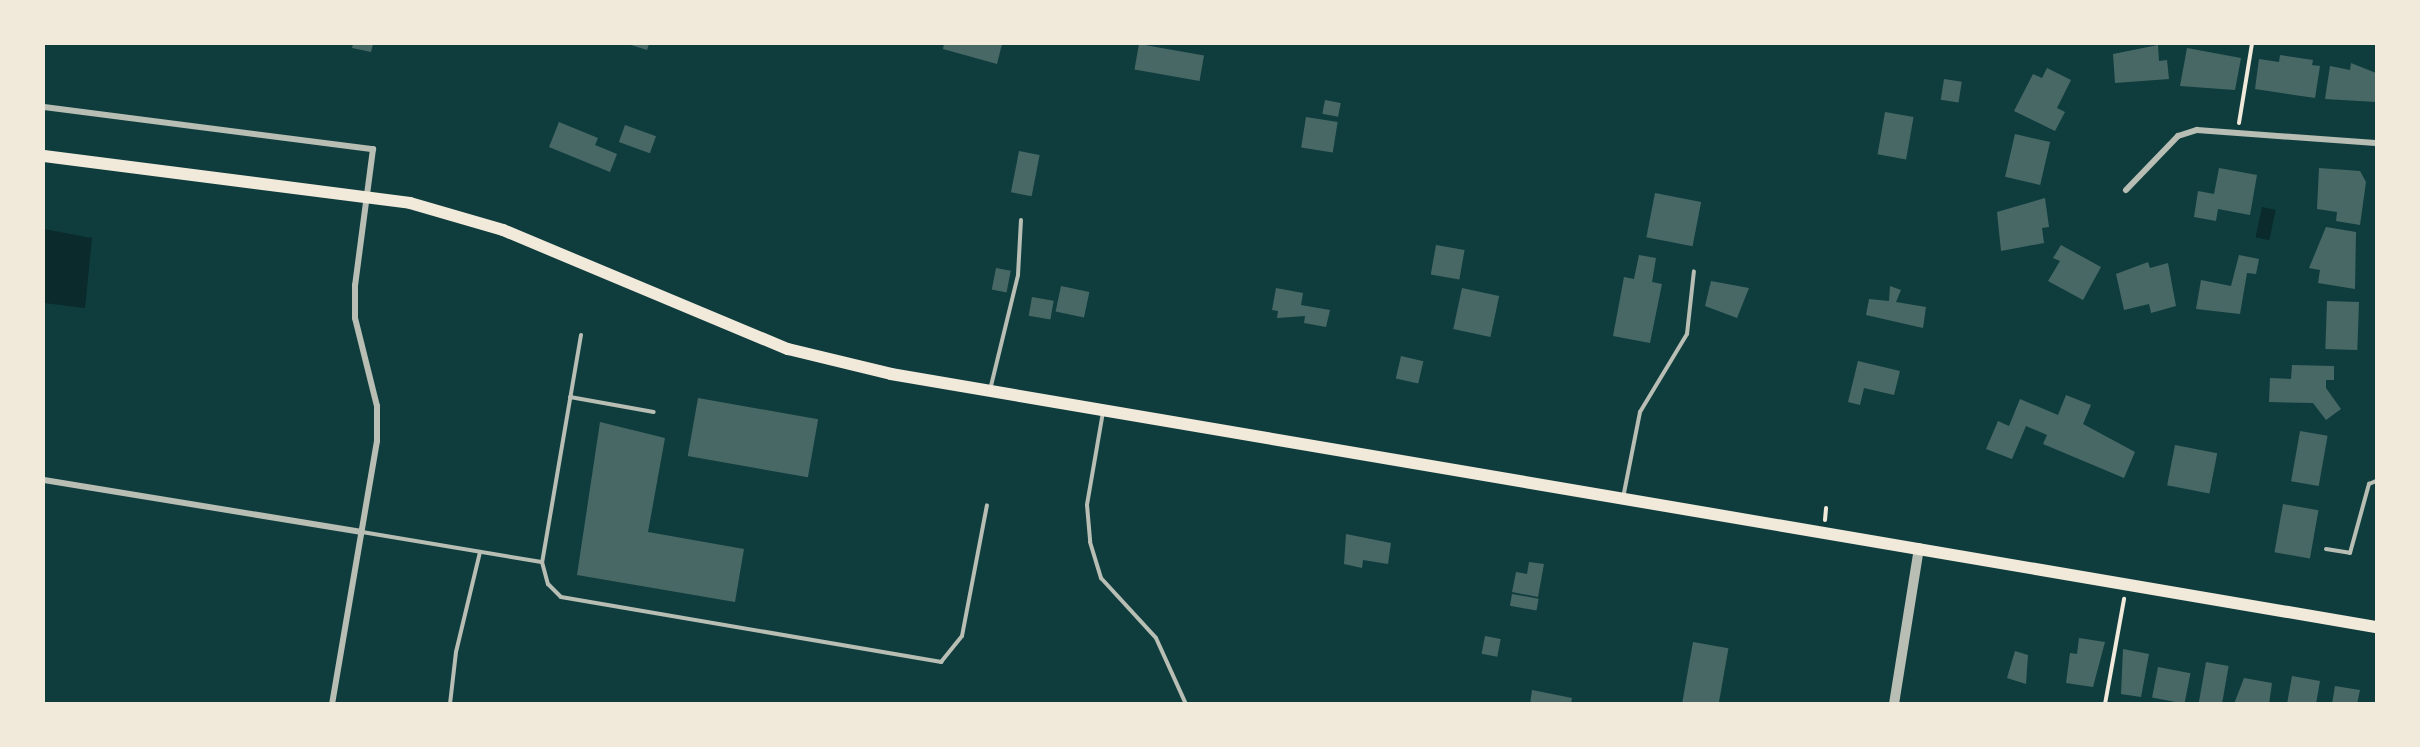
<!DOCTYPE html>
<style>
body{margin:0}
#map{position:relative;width:2420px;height:747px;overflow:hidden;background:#0f3d3e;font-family:"Titillium Web",sans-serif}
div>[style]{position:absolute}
.water>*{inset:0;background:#0a2a2b;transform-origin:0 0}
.building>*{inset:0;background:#486865;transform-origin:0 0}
.path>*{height:4px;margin:-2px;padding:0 2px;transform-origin:2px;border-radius:2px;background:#f1e9da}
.service>*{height:4px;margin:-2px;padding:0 2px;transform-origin:2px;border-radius:2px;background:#b8beb3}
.minor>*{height:6px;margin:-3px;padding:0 3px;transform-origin:3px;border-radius:3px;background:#b8beb3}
.tertiary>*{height:10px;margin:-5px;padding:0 5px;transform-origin:5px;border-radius:5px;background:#b8beb3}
.secondary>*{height:12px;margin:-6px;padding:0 6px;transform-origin:6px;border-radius:6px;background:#f1e9da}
span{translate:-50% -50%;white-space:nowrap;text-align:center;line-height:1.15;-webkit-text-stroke:5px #f1e9da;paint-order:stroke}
.frame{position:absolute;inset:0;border:45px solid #f1e9da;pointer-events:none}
</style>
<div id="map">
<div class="water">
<i style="left:2262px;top:207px;width:14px;height:31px;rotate:12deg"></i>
<i style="clip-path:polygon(44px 229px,92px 238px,85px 308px,44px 303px)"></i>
</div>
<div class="building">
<i style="clip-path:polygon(353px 44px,373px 44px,371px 52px,352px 48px)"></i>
<i style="clip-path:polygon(628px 44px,649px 44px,647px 50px)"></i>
<i style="clip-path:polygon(944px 44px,1002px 44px,997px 64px,943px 49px)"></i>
<i style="left:1139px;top:44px;width:66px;height:26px;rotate:10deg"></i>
<i style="clip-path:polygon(2158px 45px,2159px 61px,2167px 60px,2169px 79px,2115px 83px,2113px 54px)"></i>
<i style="clip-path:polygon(2187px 48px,2241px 58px,2235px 90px,2180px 86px)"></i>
<i style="clip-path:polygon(2280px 55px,2313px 60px,2312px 65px,2320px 66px,2315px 98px,2255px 89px,2259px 59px,2279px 62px)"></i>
<i style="clip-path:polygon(2351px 63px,2376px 73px,2376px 102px,2325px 99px,2330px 66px,2350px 70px)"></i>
<i style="clip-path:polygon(2047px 68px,2071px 80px,2057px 108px,2065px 112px,2055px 131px,2014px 111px,2033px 74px,2042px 78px)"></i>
<i style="left:1944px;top:79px;width:18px;height:21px;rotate:9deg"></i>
<i style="left:1325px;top:100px;width:16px;height:14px;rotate:11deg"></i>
<i style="left:1885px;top:112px;width:29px;height:43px;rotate:10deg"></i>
<i style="left:1306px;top:117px;width:32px;height:31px;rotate:9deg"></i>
<i style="clip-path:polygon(559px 122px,598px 138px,595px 145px,617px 154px,610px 172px,549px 147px)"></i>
<i style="left:625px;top:125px;width:33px;height:18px;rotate:20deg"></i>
<i style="left:2015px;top:134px;width:36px;height:44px;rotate:13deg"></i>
<i style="left:1019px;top:151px;width:21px;height:42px;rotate:11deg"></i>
<i style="clip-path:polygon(2219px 168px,2257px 175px,2250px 215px,2218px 209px,2216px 221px,2194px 217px,2198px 191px,2214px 194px)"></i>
<i style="clip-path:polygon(2319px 168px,2360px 171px,2366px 182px,2360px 225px,2336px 221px,2337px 212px,2317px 209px)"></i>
<i style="left:1655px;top:193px;width:47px;height:45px;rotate:11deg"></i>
<i style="clip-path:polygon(2045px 198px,2049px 227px,2042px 228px,2044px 243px,2001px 251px,1997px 212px)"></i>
<i style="clip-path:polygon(2326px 227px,2356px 232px,2355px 289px,2318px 283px,2320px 270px,2309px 268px)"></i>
<i style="left:1436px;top:245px;width:29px;height:30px;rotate:10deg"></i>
<i style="clip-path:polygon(2061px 245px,2101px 267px,2083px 300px,2048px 281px,2060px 261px,2053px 258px)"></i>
<i style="clip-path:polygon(1639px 255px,1656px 258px,1652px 282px,1662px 284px,1650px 343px,1613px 336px,1624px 277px,1634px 279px)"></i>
<i style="clip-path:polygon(2239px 255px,2259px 259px,2256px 274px,2247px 273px,2240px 314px,2196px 309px,2201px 280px,2231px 286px)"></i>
<i style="clip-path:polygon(2148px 262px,2150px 268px,2168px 263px,2176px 306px,2151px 313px,2149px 304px,2124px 310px,2116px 274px)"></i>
<i style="left:996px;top:268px;width:15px;height:22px;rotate:11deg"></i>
<i style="clip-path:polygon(1711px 281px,1749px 288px,1737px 318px,1705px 306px)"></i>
<i style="left:1061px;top:286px;width:29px;height:26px;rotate:12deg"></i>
<i style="clip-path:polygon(1890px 286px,1901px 290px,1896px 302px,1926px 307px,1923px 328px,1866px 315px,1869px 299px,1889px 301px)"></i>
<i style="clip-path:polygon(1276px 288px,1303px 293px,1301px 305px,1330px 310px,1326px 327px,1304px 323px,1305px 316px,1277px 318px,1278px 311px,1272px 310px)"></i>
<i style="left:1462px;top:288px;width:38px;height:42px;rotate:12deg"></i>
<i style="left:1032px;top:297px;width:22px;height:19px;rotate:10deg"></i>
<i style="left:2327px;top:301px;width:32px;height:48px;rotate:2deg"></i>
<i style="left:1401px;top:356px;width:23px;height:23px;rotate:13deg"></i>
<i style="clip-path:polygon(1858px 361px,1900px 371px,1894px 395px,1864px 388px,1860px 405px,1848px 402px)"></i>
<i style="clip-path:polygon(2292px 365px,2334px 366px,2334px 380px,2326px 380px,2326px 388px,2341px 409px,2326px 420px,2313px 403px,2269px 402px,2270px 378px,2291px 379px)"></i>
<i style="clip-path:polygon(2066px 395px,2091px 405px,2083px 424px,2135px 452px,2124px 478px,2043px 444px,2047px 435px,2026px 426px,2012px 459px,1986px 449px,1998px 421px,2009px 426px,2020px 399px,2058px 415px)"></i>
<i style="left:698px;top:398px;width:122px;height:59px;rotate:10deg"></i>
<i style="clip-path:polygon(600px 422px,665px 438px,648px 532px,744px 549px,735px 602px,577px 575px)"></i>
<i style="left:2300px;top:431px;width:28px;height:51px;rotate:10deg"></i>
<i style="left:2175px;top:445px;width:43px;height:41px;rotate:11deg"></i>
<i style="left:2283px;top:504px;width:36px;height:49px;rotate:10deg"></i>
<i style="clip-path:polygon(1346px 534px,1391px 543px,1388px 564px,1363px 560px,1362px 568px,1344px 564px)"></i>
<i style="clip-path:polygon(1529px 562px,1544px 564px,1538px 597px,1512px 592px,1516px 572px,1527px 574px)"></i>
<i style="left:1512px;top:594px;width:27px;height:12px;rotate:10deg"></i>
<i style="left:1485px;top:636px;width:16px;height:18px;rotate:11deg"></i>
<i style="clip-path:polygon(2079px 638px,2105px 642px,2093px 687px,2066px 683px,2070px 653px,2077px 654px)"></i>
<i style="left:1693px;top:642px;width:36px;height:63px;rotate:10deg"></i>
<i style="clip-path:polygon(2123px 649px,2149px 654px,2141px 697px,2121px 694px)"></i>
<i style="clip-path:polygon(2015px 651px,2028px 655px,2026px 684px,2007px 678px)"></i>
<i style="left:2206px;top:662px;width:23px;height:42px;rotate:10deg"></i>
<i style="left:2158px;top:667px;width:33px;height:31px;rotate:11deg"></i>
<i style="clip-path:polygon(2292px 676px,2320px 681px,2316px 704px,2287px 704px)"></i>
<i style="clip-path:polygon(2244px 678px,2272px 683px,2269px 704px,2234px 704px)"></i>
<i style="clip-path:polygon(2335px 686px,2360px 690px,2357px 704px,2332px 704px)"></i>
<i style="clip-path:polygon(1532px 690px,1572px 698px,1571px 704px,1530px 704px)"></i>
</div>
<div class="path">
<i style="left:2239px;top:123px;width:80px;rotate:-80.7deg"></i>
<i style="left:1825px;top:520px;width:12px;rotate:-85deg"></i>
<i style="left:2105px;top:704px;width:107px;rotate:-79.7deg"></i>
</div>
<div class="service">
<i style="left:581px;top:335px;width:230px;rotate:99.7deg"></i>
<i style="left:542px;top:562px;width:23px;rotate:75deg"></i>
<i style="left:548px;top:584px;width:18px;rotate:45deg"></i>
<i style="left:561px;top:597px;width:386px;rotate:9.7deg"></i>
<i style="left:941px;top:662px;width:33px;rotate:-51deg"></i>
<i style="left:962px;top:636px;width:133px;rotate:-79.2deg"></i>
<i style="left:990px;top:390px;width:118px;rotate:-76.3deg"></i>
<i style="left:1018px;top:275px;width:55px;rotate:-86.9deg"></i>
<i style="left:570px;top:397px;width:85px;rotate:10.1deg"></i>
<i style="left:1103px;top:412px;width:94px;rotate:99.8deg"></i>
<i style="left:1087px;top:505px;width:37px;rotate:85deg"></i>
<i style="left:1090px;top:542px;width:38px;rotate:73deg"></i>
<i style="left:1101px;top:578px;width:81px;rotate:47.5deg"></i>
<i style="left:1156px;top:638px;width:72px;rotate:65.6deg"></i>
<i style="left:1623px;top:498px;width:88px;rotate:-78.8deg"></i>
<i style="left:1640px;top:412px;width:91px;rotate:-58.9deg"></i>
<i style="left:1687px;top:334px;width:63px;rotate:-83.7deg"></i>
<i style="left:362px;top:532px;width:182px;rotate:9.5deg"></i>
<i style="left:2326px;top:549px;width:24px;rotate:9deg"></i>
<i style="left:2350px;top:553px;width:72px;rotate:-74.6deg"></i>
<i style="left:2369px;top:484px;width:8px;rotate:-23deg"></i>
<i style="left:450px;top:704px;width:52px;rotate:-83.4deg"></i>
<i style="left:456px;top:652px;width:103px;rotate:-76.5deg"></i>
</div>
<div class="minor">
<i style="left:44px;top:107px;width:332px;rotate:7.3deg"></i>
<i style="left:373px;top:149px;width:137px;rotate:97.5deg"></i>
<i style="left:355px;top:285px;width:33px;rotate:90deg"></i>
<i style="left:355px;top:318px;width:91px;rotate:76deg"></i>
<i style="left:377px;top:406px;width:35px;rotate:90deg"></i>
<i style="left:377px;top:441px;width:267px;rotate:99.7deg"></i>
<i style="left:2126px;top:190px;width:75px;rotate:-46.1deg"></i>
<i style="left:2178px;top:136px;width:20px;rotate:-18deg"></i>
<i style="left:2197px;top:130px;width:179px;rotate:4.2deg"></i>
<i style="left:44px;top:480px;width:322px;rotate:9.3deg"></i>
</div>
<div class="tertiary">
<i style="left:1894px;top:704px;width:158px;rotate:-80.9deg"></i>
</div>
<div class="secondary">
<i style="left:44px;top:156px;width:369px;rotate:7.3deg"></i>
<i style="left:410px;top:203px;width:97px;rotate:16.2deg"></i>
<i style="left:503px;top:230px;width:309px;rotate:22.7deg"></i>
<i style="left:788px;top:349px;width:106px;rotate:13.6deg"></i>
<i style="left:891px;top:374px;width:1506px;rotate:9.67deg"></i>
</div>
<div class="frame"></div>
</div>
